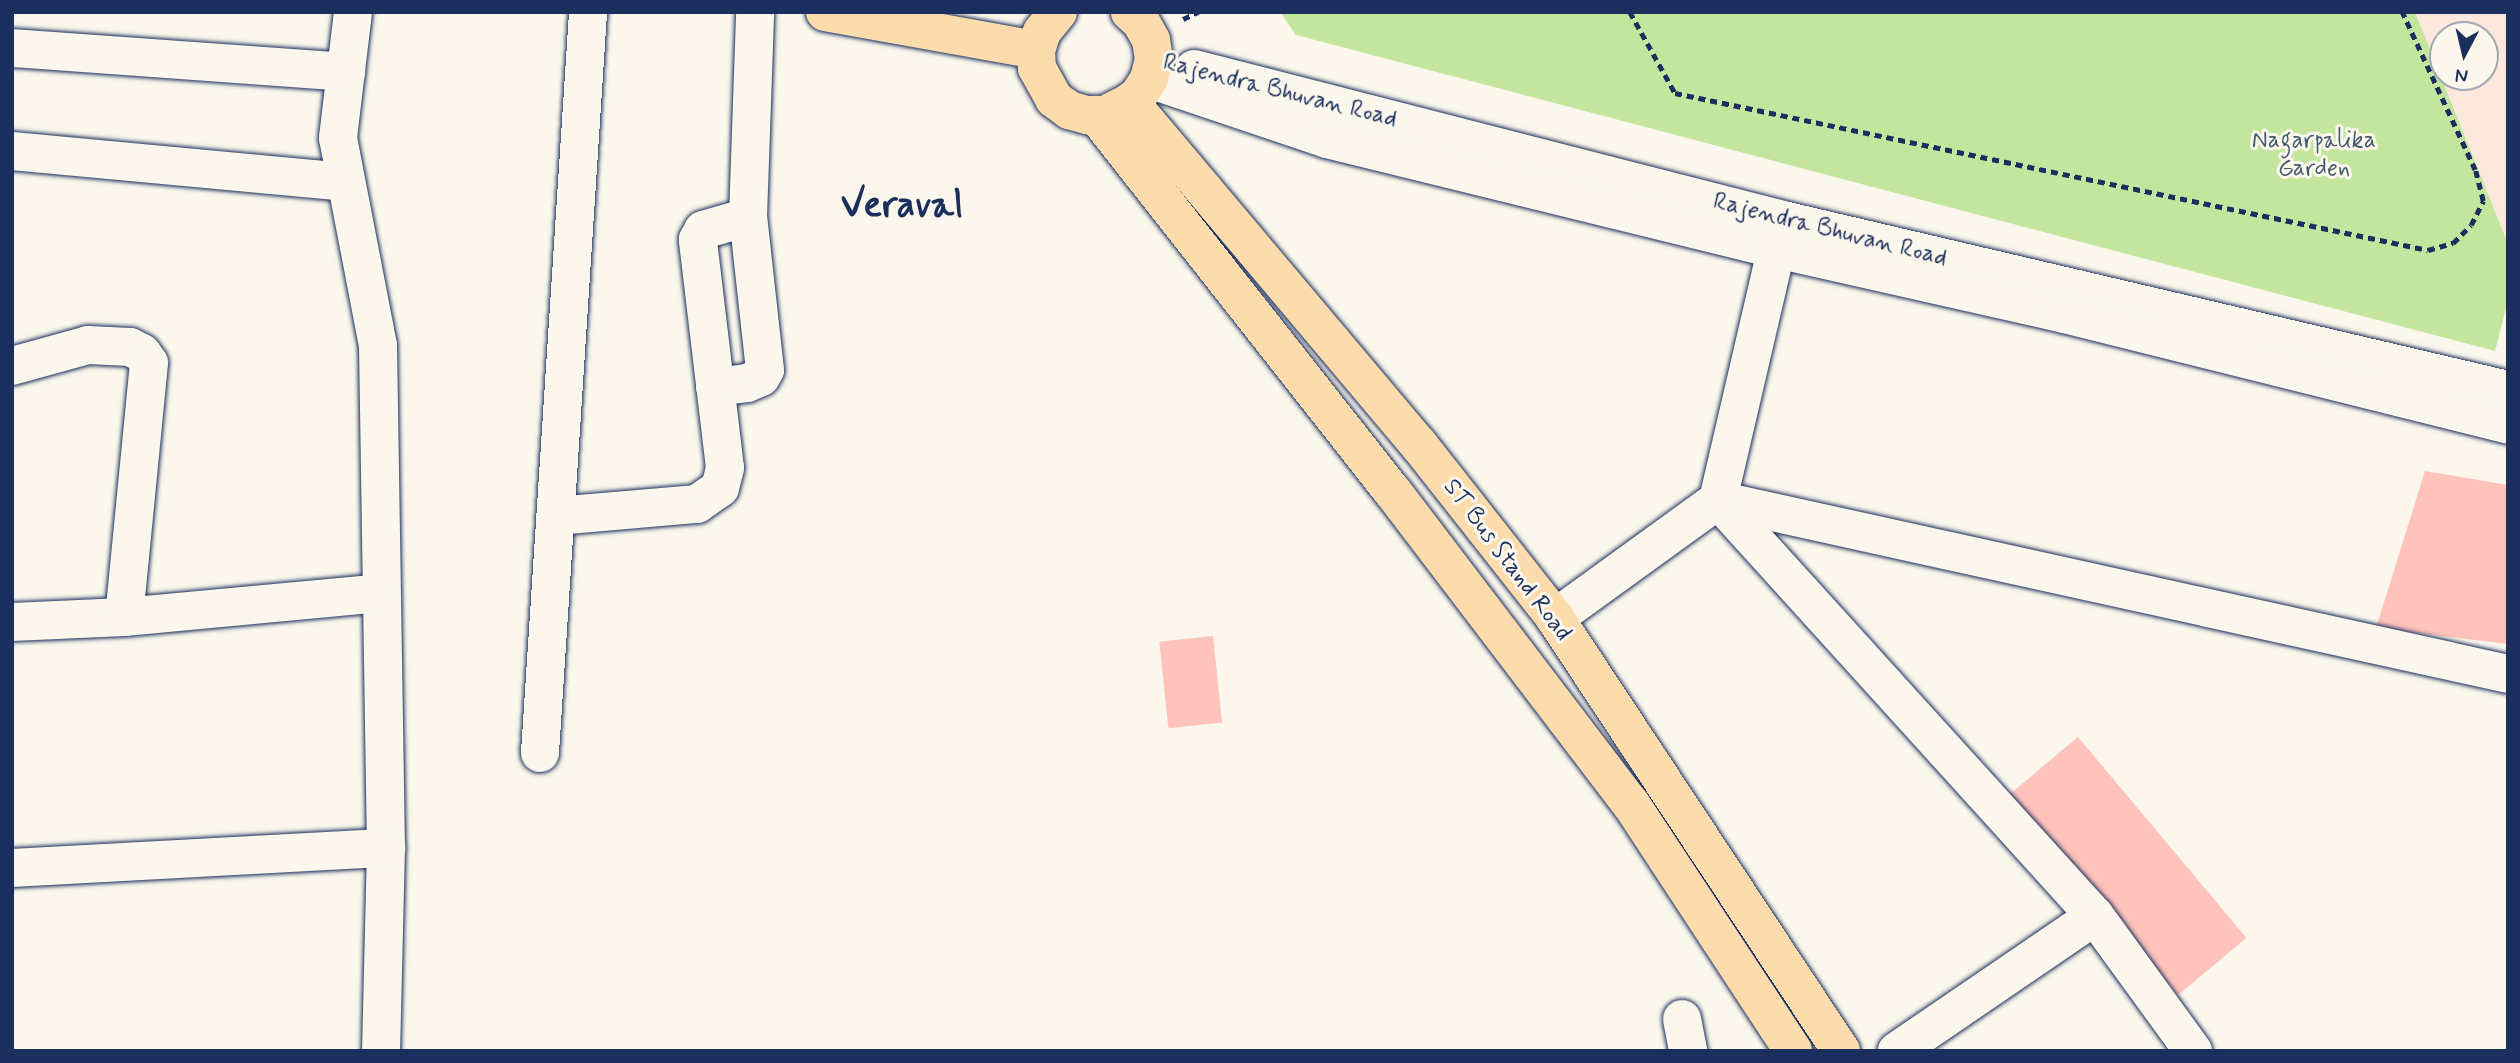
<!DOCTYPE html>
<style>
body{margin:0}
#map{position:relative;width:2520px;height:1063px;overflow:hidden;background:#fbf7ec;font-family:Mynerve,sans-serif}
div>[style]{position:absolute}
.built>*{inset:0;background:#fce7dd}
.green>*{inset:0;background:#c3e59e}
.building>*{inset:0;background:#ffc3bb;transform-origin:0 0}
.path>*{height:4.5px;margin-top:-2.25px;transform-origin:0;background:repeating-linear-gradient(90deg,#1b2f5e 0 7px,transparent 0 12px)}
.roads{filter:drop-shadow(0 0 2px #1b2f5e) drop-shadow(0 0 2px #1b2f5e)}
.minor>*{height:38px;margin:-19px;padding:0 19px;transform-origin:19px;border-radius:19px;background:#fbf7ec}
.major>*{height:38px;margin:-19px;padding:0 19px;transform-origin:19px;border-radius:19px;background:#fcdcac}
span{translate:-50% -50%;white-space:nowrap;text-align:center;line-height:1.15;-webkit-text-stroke:6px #fbf7ec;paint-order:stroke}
.street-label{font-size:24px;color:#1b2f5e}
.park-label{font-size:24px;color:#455c6e}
.town-label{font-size:38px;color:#1b2f5e;font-weight:700}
.frame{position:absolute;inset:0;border:14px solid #1b2f5e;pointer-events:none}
.north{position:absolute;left:2429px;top:21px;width:70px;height:70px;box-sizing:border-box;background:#fbf7ec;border:2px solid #a1a7b3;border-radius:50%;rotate:187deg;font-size:19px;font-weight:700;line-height:28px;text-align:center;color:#1b2f5e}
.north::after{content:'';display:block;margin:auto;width:24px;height:32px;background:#1b2f5e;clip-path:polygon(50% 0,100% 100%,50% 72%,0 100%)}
</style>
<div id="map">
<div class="built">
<i style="clip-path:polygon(evenodd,2415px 12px,2508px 12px,2508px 244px,2415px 12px,2443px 35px,2485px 35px,2485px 77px,2443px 77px,2443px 35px)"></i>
</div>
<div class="green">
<i style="clip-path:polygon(1280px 12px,2415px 12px,2508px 244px,2508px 300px,2495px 351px,1296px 35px)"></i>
</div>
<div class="building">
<i style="clip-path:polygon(2425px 471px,2508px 485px,2508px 644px,2376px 628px)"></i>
<i style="left:1213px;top:636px;width:87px;height:54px;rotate:84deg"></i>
<i style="left:2078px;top:737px;width:262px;height:89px;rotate:50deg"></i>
</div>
<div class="path">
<i style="left:1630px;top:12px;width:93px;rotate:60.9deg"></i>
<i style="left:1675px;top:93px;width:769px;rotate:11.78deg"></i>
<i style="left:2428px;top:250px;width:26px;rotate:-16deg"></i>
<i style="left:2453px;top:243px;width:25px;rotate:-45deg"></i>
<i style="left:2471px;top:225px;width:27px;rotate:-63deg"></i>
<i style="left:2483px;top:201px;width:32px;rotate:-104deg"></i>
<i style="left:2475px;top:170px;width:174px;rotate:-114.8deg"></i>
<i style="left:1183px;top:19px;width:17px;rotate:-25deg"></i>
</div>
<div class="roads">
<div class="minor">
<i style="left:353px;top:12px;width:127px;rotate:96.8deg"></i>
<i style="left:338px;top:138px;width:211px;rotate:79.1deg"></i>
<i style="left:378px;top:345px;width:503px;rotate:89.09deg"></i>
<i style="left:386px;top:848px;width:203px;rotate:91.4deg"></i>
<i style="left:12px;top:48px;width:335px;rotate:4.1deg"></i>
<i style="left:1194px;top:69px;width:608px;rotate:14.38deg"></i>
<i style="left:1783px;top:220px;width:745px;rotate:13.2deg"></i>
<i style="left:1149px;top:79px;width:188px;rotate:18.6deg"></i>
<i style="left:1327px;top:139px;width:462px;rotate:13.8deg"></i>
<i style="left:1776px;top:249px;width:295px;rotate:12.7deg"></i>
<i style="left:2064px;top:314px;width:458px;rotate:14deg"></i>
<i style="left:12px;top:151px;width:334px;rotate:5.3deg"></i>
<i style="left:12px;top:366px;width:79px;rotate:-15.4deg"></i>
<i style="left:88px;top:345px;width:42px;rotate:2.7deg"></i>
<i style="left:130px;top:347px;width:13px;rotate:27deg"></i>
<i style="left:142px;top:353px;width:12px;rotate:55deg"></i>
<i style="left:149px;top:363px;width:255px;rotate:95.6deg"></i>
<i style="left:715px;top:387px;width:32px;rotate:-7deg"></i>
<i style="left:747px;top:383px;width:15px;rotate:-23deg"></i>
<i style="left:761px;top:377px;width:8px;rotate:-60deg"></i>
<i style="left:765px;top:370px;width:154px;rotate:-96.3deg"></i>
<i style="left:748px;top:217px;width:205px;rotate:-88deg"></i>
<i style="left:1718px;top:500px;width:809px;rotate:12.42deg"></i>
<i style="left:1718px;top:500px;width:561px;rotate:47.82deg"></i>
<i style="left:2095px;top:916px;width:240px;rotate:145.7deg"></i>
<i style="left:556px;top:516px;width:142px;rotate:-4.9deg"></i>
<i style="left:697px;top:504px;width:28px;rotate:-35deg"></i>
<i style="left:720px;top:488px;width:21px;rotate:-76deg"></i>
<i style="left:725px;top:468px;width:230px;rotate:-96.8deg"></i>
<i style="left:698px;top:240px;width:11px;rotate:-63deg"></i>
<i style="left:703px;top:230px;width:47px;rotate:-16.1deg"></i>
<i style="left:1555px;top:618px;width:201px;rotate:-35.9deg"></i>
<i style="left:1718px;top:500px;width:283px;rotate:-76.9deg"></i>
<i style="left:12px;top:622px;width:112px;rotate:-2.6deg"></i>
<i style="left:124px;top:617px;width:258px;rotate:-5.3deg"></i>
<i style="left:540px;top:753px;width:743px;rotate:-86.29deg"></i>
<i style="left:12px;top:868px;width:375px;rotate:-3.1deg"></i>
<i style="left:2095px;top:916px;width:167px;rotate:54deg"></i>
<i style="left:1682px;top:1019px;width:33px;rotate:79deg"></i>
</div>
<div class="major">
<i style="left:825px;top:12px;width:214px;rotate:10.2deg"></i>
<i style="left:1058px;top:12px;width:26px;rotate:129deg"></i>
<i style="left:1042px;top:32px;width:19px;rotate:108deg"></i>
<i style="left:1036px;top:50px;width:18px;rotate:87deg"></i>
<i style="left:1037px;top:68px;width:35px;rotate:61deg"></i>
<i style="left:1054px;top:99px;width:19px;rotate:36deg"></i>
<i style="left:1069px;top:110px;width:19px;rotate:16deg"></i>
<i style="left:1087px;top:115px;width:18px"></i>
<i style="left:1105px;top:115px;width:28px;rotate:-27deg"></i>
<i style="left:1130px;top:102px;width:10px;rotate:-37deg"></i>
<i style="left:1138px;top:96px;width:20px;rotate:-57deg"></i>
<i style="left:1149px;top:79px;width:21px;rotate:-76deg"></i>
<i style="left:1154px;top:59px;width:19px;rotate:-99deg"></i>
<i style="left:1151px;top:40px;width:21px;rotate:-119deg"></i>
<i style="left:1141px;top:22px;width:15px;rotate:-138deg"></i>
<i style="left:1130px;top:102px;width:449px;rotate:49.9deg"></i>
<i style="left:1419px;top:445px;width:220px;rotate:51.8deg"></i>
<i style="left:1555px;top:618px;width:519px;rotate:56.55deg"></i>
<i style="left:1096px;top:115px;width:480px;rotate:51.8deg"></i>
<i style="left:1393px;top:492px;width:392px;rotate:52.7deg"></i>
<i style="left:1631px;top:804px;width:295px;rotate:56.7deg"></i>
</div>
</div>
<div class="street-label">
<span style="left:1280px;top:91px;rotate:14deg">Rajendra Bhuvan Road</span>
<span style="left:1830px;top:230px;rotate:14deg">Rajendra Bhuvan Road</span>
<span style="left:1507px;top:560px;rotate:53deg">ST Bus Stand Road</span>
</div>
<div class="park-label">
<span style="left:2314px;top:155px">Nagarpalika<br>Garden</span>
</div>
<div class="town-label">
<span style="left:902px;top:206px">Veraval</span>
</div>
<div class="frame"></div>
<div class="north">N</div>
</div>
